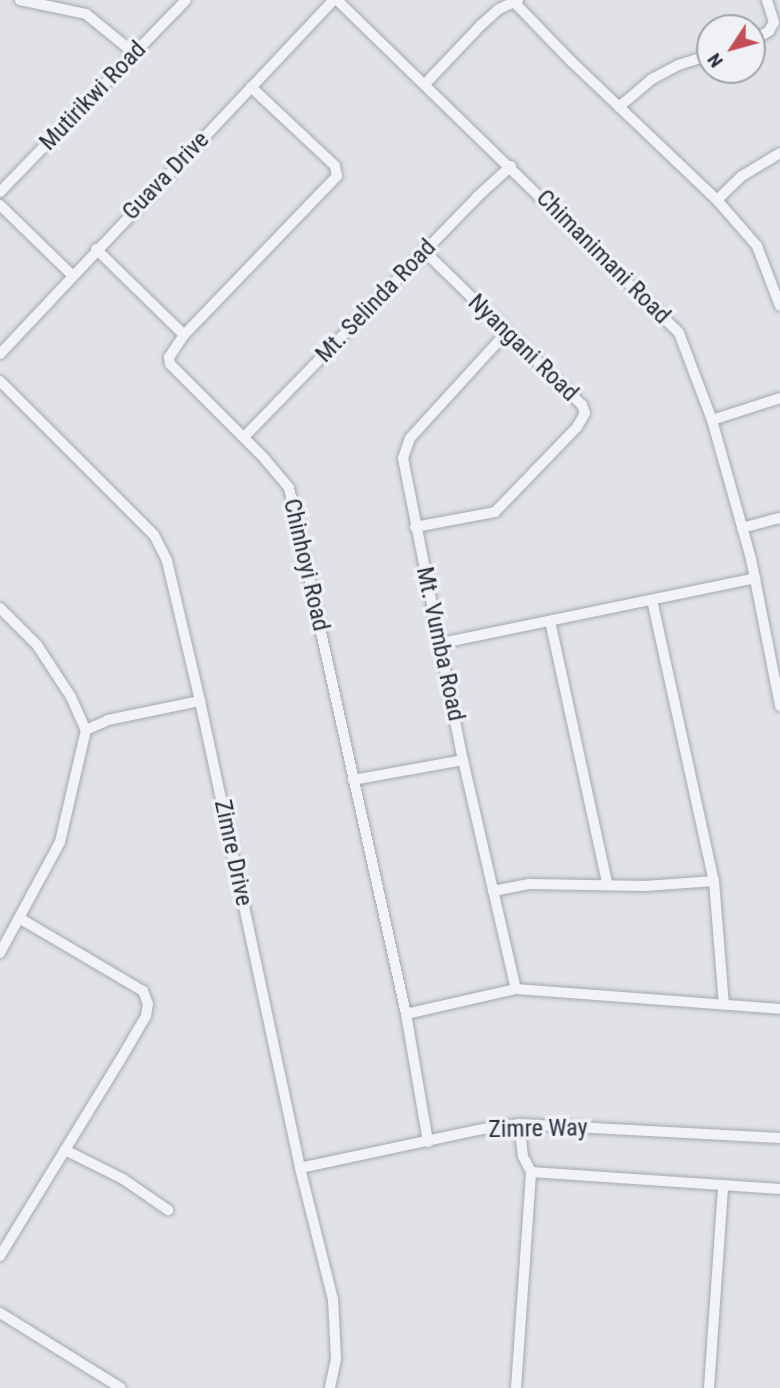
<!DOCTYPE html>
<style>
body{margin:0}
#map{position:relative;width:780px;height:1388px;overflow:hidden;background:#e0e2e8;font-family:"Roboto Condensed",sans-serif}
div>[style]{position:absolute}
.roads{filter:drop-shadow(0 0 2px #a6a9b2) drop-shadow(0 0 2px #a6a9b2)}
.street>*{height:10px;margin:-5px;padding:0 5px;transform-origin:5px;border-radius:5px;background:#f2f3f6}
span{translate:-50% -50%;white-space:nowrap;text-align:center;line-height:1.15;-webkit-text-stroke:7px #eff1f5;paint-order:stroke}
.street-label{font-size:24px;color:#2a2f3e}
.north{position:absolute;left:696px;top:14px;width:70px;height:70px;box-sizing:border-box;background:#eff1f5;border:2px solid #a0a3ac;border-radius:50%;rotate:234deg;font-size:19px;font-weight:700;line-height:28px;text-align:center;color:#2a2f3e}
.north::after{content:'';display:block;margin:auto;width:24px;height:32px;background:#c54d55;clip-path:polygon(50% 0,100% 100%,50% 72%,0 100%)}
</style>
<div id="map">
<div class="roads">
<div class="street">
<i style="left:20px;top:0;width:67px;rotate:12deg"></i>
<i style="left:86px;top:14px;width:62px;rotate:39.1deg"></i>
<i style="left:337px;top:0;width:477px;rotate:44.2deg"></i>
<i style="left:679px;top:333px;width:93px;rotate:69.2deg"></i>
<i style="left:712px;top:420px;width:144px;rotate:74.3deg"></i>
<i style="left:751px;top:559px;width:150px;rotate:78.8deg"></i>
<i style="left:514px;top:2px;width:83px;rotate:46deg"></i>
<i style="left:572px;top:62px;width:200px;rotate:43.6deg"></i>
<i style="left:717px;top:200px;width:61px;rotate:49deg"></i>
<i style="left:757px;top:246px;width:64px;rotate:69deg"></i>
<i style="left:752px;top:41px;width:20px;rotate:-30deg"></i>
<i style="left:769px;top:31px;width:10px;rotate:-61deg"></i>
<i style="left:774px;top:22px;width:23px;rotate:-108deg"></i>
<i style="left:425px;top:84px;width:81px;rotate:-46.5deg"></i>
<i style="left:481px;top:25px;width:24px;rotate:-42deg"></i>
<i style="left:499px;top:9px;width:21px;rotate:-25deg"></i>
<i style="left:251px;top:87px;width:115px;rotate:43.2deg"></i>
<i style="left:335px;top:166px;width:10px;rotate:79deg"></i>
<i style="left:337px;top:176px;width:221px;rotate:133.9deg"></i>
<i style="left:184px;top:335px;width:27px;rotate:124deg"></i>
<i style="left:169px;top:357px;width:7px;rotate:82deg"></i>
<i style="left:170px;top:364px;width:133px;rotate:45deg"></i>
<i style="left:264px;top:458px;width:39px;rotate:50deg"></i>
<i style="left:289px;top:488px;width:539px;rotate:77.46deg"></i>
<i style="left:406px;top:1014px;width:130px;rotate:80.2deg"></i>
<i style="left:619px;top:107px;width:43px;rotate:-40.3deg"></i>
<i style="left:652px;top:79px;width:30px;rotate:-28deg"></i>
<i style="left:678px;top:65px;width:34px;rotate:-17deg"></i>
<i style="left:0;top:192px;width:267px;rotate:-45.9deg"></i>
<i style="left:717px;top:200px;width:35px;rotate:-44deg"></i>
<i style="left:742px;top:176px;width:44px;rotate:-31.2deg"></i>
<i style="left:0;top:205px;width:100px;rotate:44.2deg"></i>
<i style="left:96px;top:249px;width:123px;rotate:44.3deg"></i>
<i style="left:506px;top:333px;width:142px;rotate:132.4deg"></i>
<i style="left:410px;top:438px;width:21px;rotate:109deg"></i>
<i style="left:403px;top:458px;width:308px;rotate:78.8deg"></i>
<i style="left:463px;top:760px;width:235px;rotate:77deg"></i>
<i style="left:0;top:354px;width:487px;rotate:-46.7deg"></i>
<i style="left:0;top:381px;width:218px;rotate:45deg"></i>
<i style="left:154px;top:535px;width:29px;rotate:63deg"></i>
<i style="left:167px;top:561px;width:144px;rotate:76.7deg"></i>
<i style="left:200px;top:701px;width:478px;rotate:77.9deg"></i>
<i style="left:300px;top:1168px;width:135px;rotate:75.9deg"></i>
<i style="left:333px;top:1299px;width:60px;rotate:87.1deg"></i>
<i style="left:336px;top:1359px;width:30px;rotate:102deg"></i>
<i style="left:712px;top:420px;width:71px;rotate:-17.9deg"></i>
<i style="left:244px;top:437px;width:334px;rotate:-45.8deg"></i>
<i style="left:477px;top:197px;width:46px;rotate:-42.4deg"></i>
<i style="left:415px;top:527px;width:81px;rotate:-10.6deg"></i>
<i style="left:495px;top:512px;width:118px;rotate:-46deg"></i>
<i style="left:577px;top:427px;width:16px;rotate:-60deg"></i>
<i style="left:585px;top:413px;width:9px;rotate:-111deg"></i>
<i style="left:582px;top:405px;width:221px;rotate:-135.7deg"></i>
<i style="left:742px;top:528px;width:39px;rotate:-15deg"></i>
<i style="left:652px;top:600px;width:288px;rotate:77.6deg"></i>
<i style="left:714px;top:881px;width:124px;rotate:85.4deg"></i>
<i style="left:0;top:608px;width:52px;rotate:45deg"></i>
<i style="left:37px;top:645px;width:62px;rotate:56.8deg"></i>
<i style="left:71px;top:697px;width:36px;rotate:66deg"></i>
<i style="left:86px;top:730px;width:115px;rotate:103.1deg"></i>
<i style="left:60px;top:842px;width:126px;rotate:118.4deg"></i>
<i style="left:550px;top:621px;width:268px;rotate:77.7deg"></i>
<i style="left:442px;top:643px;width:320px;rotate:-11.7deg"></i>
<i style="left:86px;top:730px;width:24px;rotate:-24deg"></i>
<i style="left:108px;top:720px;width:94px;rotate:-11.7deg"></i>
<i style="left:353px;top:780px;width:112px;rotate:-10.3deg"></i>
<i style="left:493px;top:891px;width:38px;rotate:-11deg"></i>
<i style="left:530px;top:884px;width:115px;rotate:1deg"></i>
<i style="left:645px;top:886px;width:69px;rotate:-4.1deg"></i>
<i style="left:406px;top:1014px;width:113px;rotate:-12.8deg"></i>
<i style="left:516px;top:989px;width:265px;rotate:4.3deg"></i>
<i style="left:65px;top:1150px;width:65px;rotate:26.6deg"></i>
<i style="left:123px;top:1179px;width:55px;rotate:34.6deg"></i>
<i style="left:300px;top:1168px;width:181px;rotate:-12.1deg"></i>
<i style="left:477px;top:1130px;width:42px;rotate:-8.1deg"></i>
<i style="left:519px;top:1124px;width:261px;rotate:3.1deg"></i>
<i style="left:531px;top:1172px;width:250px;rotate:3.9deg"></i>
<i style="left:0;top:1256px;width:228px;rotate:-58.5deg"></i>
<i style="left:119px;top:1062px;width:53px;rotate:-59.6deg"></i>
<i style="left:146px;top:1016px;width:12px;rotate:-81deg"></i>
<i style="left:148px;top:1004px;width:14px;rotate:-111deg"></i>
<i style="left:143px;top:991px;width:142px;rotate:-149.5deg"></i>
<i style="left:0;top:1313px;width:142px;rotate:31.8deg"></i>
<i style="left:516px;top:1388px;width:217px;rotate:-86deg"></i>
<i style="left:531px;top:1172px;width:18px;rotate:-117deg"></i>
<i style="left:523px;top:1156px;width:32px;rotate:-97deg"></i>
<i style="left:709px;top:1388px;width:202px;rotate:-86deg"></i>
</div>
</div>
<div class="street-label">
<span style="left:93px;top:96px;rotate:-46deg">Mutirikwi Road</span>
<span style="left:166px;top:176px;rotate:-46deg">Guava Drive</span>
<span style="left:603px;top:257px;rotate:45deg">Chimanimani Road</span>
<span style="left:376px;top:301px;rotate:-46deg">Mt. Selinda Road</span>
<span style="left:523px;top:348px;rotate:44deg">Nyangani Road</span>
<span style="left:306px;top:565px;rotate:77deg">Chinhoyi Road</span>
<span style="left:440px;top:644px;rotate:78deg">Mt. Vumba Road</span>
<span style="left:233px;top:853px;rotate:78deg">Zimre Drive</span>
<span style="left:538px;top:1129px;rotate:-1deg">Zimre Way</span>
</div>
<div class="north">N</div>
</div>
